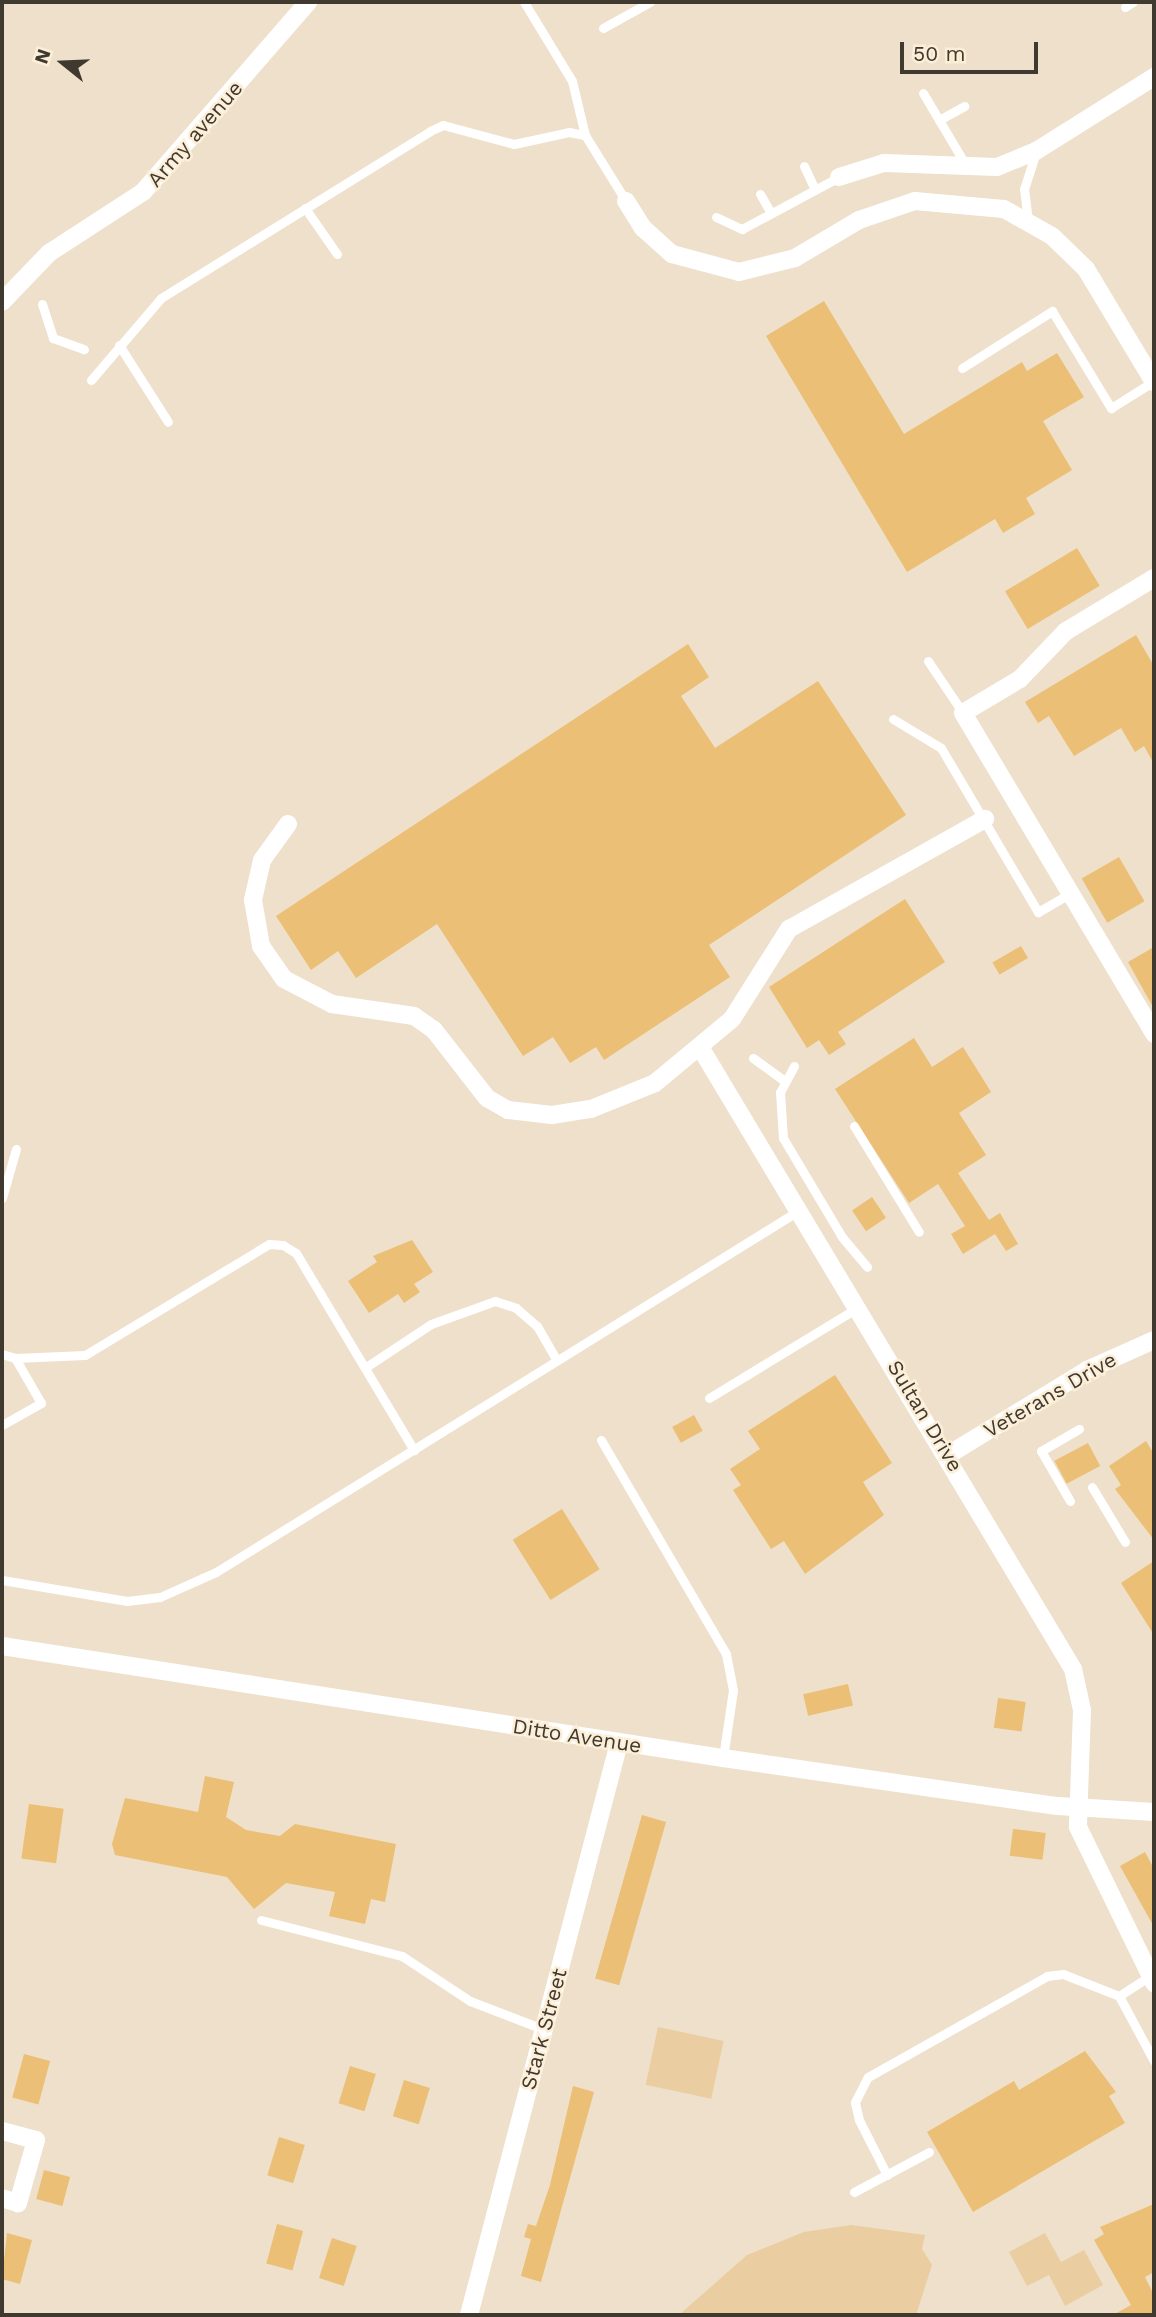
<!DOCTYPE html>
<style>
body{margin:0}
#map{position:relative;width:1156px;height:2317px;overflow:hidden;background:#eee0ca;font-family:"Work Sans",sans-serif}
div>[style]{position:absolute}
.green>*{inset:0;background:#eacda0;transform-origin:0 0}
.building>*{inset:0;background:#ebbf75;transform-origin:0 0}
.service>*{height:9px;margin:-4.5px;padding:0 4.5px;transform-origin:4.5px;border-radius:4.5px;background:#fff}
.minor>*{height:18px;margin:-9px;padding:0 9px;transform-origin:9px;border-radius:9px;background:#fff}
span{translate:-50% -50%;white-space:nowrap;text-align:center;line-height:1.15;-webkit-text-stroke:5px #fceed7;paint-order:stroke}
.street-label{font-size:21px;color:#3f3930}
.frame{position:absolute;inset:0;border:4px solid #3f3930;pointer-events:none}
.north{position:absolute;left:28px;top:28px;width:70px;height:70px;-webkit-text-stroke:5px #fceed7;paint-order:stroke;rotate:288deg;font-size:19px;font-weight:700;line-height:28px;text-align:center;color:#3f3930}
.north::after{content:'';display:block;margin:auto;width:24px;height:32px;background:#3f3930;clip-path:polygon(50% 0,100% 100%,50% 72%,0 100%)}
.scale{position:absolute;left:900px;top:42px;width:138px;height:32px;box-sizing:border-box;border:4px solid #3f3930;border-top:0;padding-left:9px;font-size:21px;line-height:24px;white-space:nowrap;color:#3f3930;-webkit-text-stroke:5px #fceed7;paint-order:stroke}
</style>
<div id="map">
<div class="green">
<i style="left:658px;top:2027px;width:67px;height:59px;rotate:12deg"></i>
<i style="clip-path:polygon(851px 2225px,925px 2235px,922px 2249px,932px 2265px,916px 2315px,679px 2315px,747px 2255px,804px 2232px)"></i>
<i style="clip-path:polygon(1045px 2233px,1061px 2262px,1084px 2250px,1103px 2285px,1065px 2306px,1049px 2275px,1027px 2286px,1009px 2252px)"></i>
</div>
<div class="building">
<i style="clip-path:polygon(824px 301px,904px 434px,1022px 362px,1027px 371px,1057px 353px,1084px 397px,1043px 421px,1072px 470px,1026px 498px,1035px 514px,1003px 533px,995px 519px,907px 572px,766px 336px)"></i>
<i style="left:1077px;top:548px;width:44px;height:84px;rotate:59deg"></i>
<i style="clip-path:polygon(1136px 635px,1154px 666px,1154px 764px,1144px 746px,1135px 752px,1121px 728px,1074px 756px,1049px 716px,1038px 723px,1025px 702px)"></i>
<i style="clip-path:polygon(688px 644px,709px 677px,681px 696px,715px 748px,818px 681px,906px 815px,709px 945px,730px 977px,604px 1060px,596px 1047px,570px 1063px,553px 1037px,523px 1056px,437px 924px,356px 978px,338px 951px,311px 970px,276px 916px)"></i>
<i style="left:1119px;top:857px;width:51px;height:43px;rotate:60deg"></i>
<i style="clip-path:polygon(905px 899px,945px 962px,838px 1032px,846px 1044px,829px 1055px,819px 1040px,807px 1048px,769px 987px)"></i>
<i style="left:1021px;top:946px;width:14px;height:33px;rotate:60deg"></i>
<i style="clip-path:polygon(1154px 947px,1154px 1009px,1128px 962px)"></i>
<i style="clip-path:polygon(914px 1038px,932px 1067px,963px 1047px,991px 1092px,959px 1113px,986px 1155px,958px 1173px,989px 1220px,1000px 1213px,1018px 1244px,1006px 1251px,995px 1234px,963px 1254px,951px 1234px,965px 1226px,938px 1184px,909px 1203px,835px 1089px)"></i>
<i style="left:872px;top:1197px;width:25px;height:24px;rotate:56deg"></i>
<i style="clip-path:polygon(412px 1240px,433px 1272px,414px 1284px,420px 1292px,404px 1303px,398px 1294px,369px 1313px,348px 1281px,377px 1262px,373px 1256px)"></i>
<i style="clip-path:polygon(835px 1375px,892px 1463px,863px 1482px,884px 1515px,805px 1574px,784px 1541px,771px 1549px,733px 1490px,741px 1485px,730px 1469px,760px 1449px,748px 1431px)"></i>
<i style="left:694px;top:1415px;width:18px;height:25px;rotate:61deg"></i>
<i style="clip-path:polygon(1146px 1441px,1154px 1454px,1154px 1540px,1115px 1489px,1121px 1485px,1109px 1466px)"></i>
<i style="left:1088px;top:1443px;width:26px;height:38px;rotate:62deg"></i>
<i style="left:562px;top:1509px;width:71px;height:58px;rotate:58deg"></i>
<i style="clip-path:polygon(1154px 1561px,1154px 1635px,1121px 1583px)"></i>
<i style="left:848px;top:1684px;width:22px;height:46px;rotate:77deg"></i>
<i style="left:998px;top:1698px;width:28px;height:30px;rotate:8deg"></i>
<i style="clip-path:polygon(205px 1776px,234px 1782px,226px 1817px,246px 1830px,280px 1836px,295px 1824px,396px 1844px,385px 1902px,371px 1899px,365px 1924px,329px 1916px,335px 1892px,286px 1883px,254px 1909px,227px 1877px,115px 1855px,112px 1844px,125px 1798px,198px 1812px)"></i>
<i style="left:29px;top:1804px;width:35px;height:55px;rotate:8deg"></i>
<i style="left:642px;top:1815px;width:25px;height:170px;rotate:16deg"></i>
<i style="left:1013px;top:1829px;width:33px;height:27px;rotate:7deg"></i>
<i style="clip-path:polygon(1145px 1852px,1154px 1869px,1154px 1927px,1120px 1866px)"></i>
<i style="clip-path:polygon(1085px 2051px,1116px 2092px,1109px 2096px,1125px 2123px,973px 2212px,927px 2132px,1014px 2081px,1019px 2090px)"></i>
<i style="left:24px;top:2054px;width:27px;height:45px;rotate:15deg"></i>
<i style="left:350px;top:2066px;width:27px;height:39px;rotate:17deg"></i>
<i style="left:404px;top:2080px;width:27px;height:38px;rotate:17deg"></i>
<i style="clip-path:polygon(573px 2086px,594px 2092px,541px 2282px,521px 2276px,531px 2239px,524px 2237px,528px 2224px,536px 2226px,550px 2185px)"></i>
<i style="left:279px;top:2137px;width:27px;height:40px;rotate:17deg"></i>
<i style="left:44px;top:2170px;width:27px;height:30px;rotate:15deg"></i>
<i style="clip-path:polygon(1154px 2204px,1154px 2272px,1145px 2277px,1154px 2295px,1154px 2315px,1113px 2315px,1131px 2305px,1094px 2240px,1104px 2234px,1100px 2227px)"></i>
<i style="left:277px;top:2224px;width:27px;height:41px;rotate:15deg"></i>
<i style="clip-path:polygon(7px 2233px,32px 2240px,20px 2284px,2px 2279px)"></i>
<i style="left:332px;top:2238px;width:26px;height:42px;rotate:18deg"></i>
</div>
<div class="service">
<i style="left:524px;top:2px;width:92px;rotate:58.7deg"></i>
<i style="left:572px;top:81px;width:56px;rotate:76.5deg"></i>
<i style="left:585px;top:135px;width:78px;rotate:58.2deg"></i>
<i style="left:1125px;top:7px;width:9px;rotate:-32deg"></i>
<i style="left:603px;top:28px;width:54px;rotate:-29deg"></i>
<i style="left:923px;top:93px;width:86px;rotate:59.3deg"></i>
<i style="left:939px;top:120px;width:29px;rotate:-29deg"></i>
<i style="left:804px;top:166px;width:26px;rotate:65deg"></i>
<i style="left:760px;top:194px;width:22px;rotate:60deg"></i>
<i style="left:305px;top:208px;width:56px;rotate:55.2deg"></i>
<i style="left:716px;top:217px;width:29px;rotate:25deg"></i>
<i style="left:742px;top:229px;width:110px;rotate:-28.2deg"></i>
<i style="left:1028px;top:221px;width:32px;rotate:-97deg"></i>
<i style="left:1024px;top:189px;width:38px;rotate:-72deg"></i>
<i style="left:42px;top:304px;width:36px;rotate:72deg"></i>
<i style="left:53px;top:338px;width:33px;rotate:20deg"></i>
<i style="left:119px;top:345px;width:91px;rotate:57.5deg"></i>
<i style="left:962px;top:368px;width:107px;rotate:-32.3deg"></i>
<i style="left:1052px;top:311px;width:114px;rotate:58.7deg"></i>
<i style="left:1111px;top:408px;width:51px;rotate:-32.1deg"></i>
<i style="left:91px;top:380px;width:108px;rotate:-49.5deg"></i>
<i style="left:161px;top:298px;width:317px;rotate:-31.8deg"></i>
<i style="left:430px;top:131px;width:14px;rotate:-25deg"></i>
<i style="left:443px;top:125px;width:73px;rotate:15deg"></i>
<i style="left:514px;top:144px;width:56px;rotate:-12.3deg"></i>
<i style="left:569px;top:132px;width:16px;rotate:11deg"></i>
<i style="left:928px;top:661px;width:63px;rotate:56.1deg"></i>
<i style="left:893px;top:719px;width:56px;rotate:31.1deg"></i>
<i style="left:941px;top:748px;width:191px;rotate:59.4deg"></i>
<i style="left:1038px;top:912px;width:39px;rotate:-30deg"></i>
<i style="left:753px;top:1058px;width:37px;rotate:36deg"></i>
<i style="left:794px;top:1066px;width:30px;rotate:118deg"></i>
<i style="left:780px;top:1092px;width:46px;rotate:86.3deg"></i>
<i style="left:783px;top:1138px;width:115px;rotate:59.2deg"></i>
<i style="left:842px;top:1237px;width:39px;rotate:50deg"></i>
<i style="left:854px;top:1126px;width:124px;rotate:58.5deg"></i>
<i style="left:2px;top:1198px;width:51px;rotate:-74.1deg"></i>
<i style="left:2px;top:1354px;width:14px;rotate:17deg"></i>
<i style="left:15px;top:1358px;width:52px;rotate:60deg"></i>
<i style="left:41px;top:1403px;width:45px;rotate:150.6deg"></i>
<i style="left:15px;top:1358px;width:70px;rotate:-2.5deg"></i>
<i style="left:85px;top:1355px;width:215px;rotate:-31.1deg"></i>
<i style="left:269px;top:1244px;width:14px;rotate:4deg"></i>
<i style="left:283px;top:1245px;width:15px;rotate:32deg"></i>
<i style="left:296px;top:1253px;width:230px;rotate:59.1deg"></i>
<i style="left:366px;top:1367px;width:78px;rotate:-33.5deg"></i>
<i style="left:431px;top:1324px;width:68px;rotate:-19.8deg"></i>
<i style="left:495px;top:1301px;width:22px;rotate:18deg"></i>
<i style="left:516px;top:1308px;width:28px;rotate:41deg"></i>
<i style="left:537px;top:1326px;width:38px;rotate:60deg"></i>
<i style="left:709px;top:1398px;width:173px;rotate:-31.3deg"></i>
<i style="left:601px;top:1440px;width:248px;rotate:59.7deg"></i>
<i style="left:726px;top:1654px;width:37px;rotate:79deg"></i>
<i style="left:733px;top:1690px;width:69px;rotate:98.4deg"></i>
<i style="left:1092px;top:1487px;width:64px;rotate:59deg"></i>
<i style="left:1070px;top:1501px;width:58px;rotate:-120.1deg"></i>
<i style="left:1041px;top:1451px;width:44px;rotate:-30.1deg"></i>
<i style="left:2px;top:1580px;width:127px;rotate:9.5deg"></i>
<i style="left:127px;top:1601px;width:33px;rotate:-7deg"></i>
<i style="left:160px;top:1597px;width:61px;rotate:-24.1deg"></i>
<i style="left:216px;top:1572px;width:685px;rotate:-31.81deg"></i>
<i style="left:261px;top:1920px;width:146px;rotate:14.3deg"></i>
<i style="left:402px;top:1956px;width:82px;rotate:33.5deg"></i>
<i style="left:470px;top:2001px;width:78px;rotate:21deg"></i>
<i style="left:1119px;top:1996px;width:37px;rotate:-33deg"></i>
<i style="left:887px;top:2175px;width:62px;rotate:-117deg"></i>
<i style="left:859px;top:2120px;width:18px;rotate:-103deg"></i>
<i style="left:855px;top:2102px;width:28px;rotate:-63deg"></i>
<i style="left:868px;top:2077px;width:206px;rotate:-29.4deg"></i>
<i style="left:1047px;top:1976px;width:16px;rotate:-7deg"></i>
<i style="left:1063px;top:1974px;width:60px;rotate:21.4deg"></i>
<i style="left:1119px;top:1996px;width:74px;rotate:61.7deg"></i>
<i style="left:854px;top:2192px;width:85px;rotate:-28.1deg"></i>
</div>
<div class="minor">
<i style="left:839px;top:177px;width:47px;rotate:-17.3deg"></i>
<i style="left:884px;top:163px;width:113px;rotate:2deg"></i>
<i style="left:997px;top:167px;width:42px;rotate:-22.3deg"></i>
<i style="left:1036px;top:151px;width:139px;rotate:-32.1deg"></i>
<i style="left:626px;top:201px;width:32px;rotate:58deg"></i>
<i style="left:643px;top:228px;width:39px;rotate:42deg"></i>
<i style="left:672px;top:254px;width:69px;rotate:15deg"></i>
<i style="left:739px;top:272px;width:58px;rotate:-14deg"></i>
<i style="left:795px;top:258px;width:74px;rotate:-30.7deg"></i>
<i style="left:859px;top:220px;width:59px;rotate:-18.7deg"></i>
<i style="left:915px;top:201px;width:89px;rotate:5.1deg"></i>
<i style="left:1004px;top:209px;width:55px;rotate:29.4deg"></i>
<i style="left:1052px;top:236px;width:47px;rotate:44.1deg"></i>
<i style="left:1086px;top:269px;width:132px;rotate:59deg"></i>
<i style="left:2px;top:302px;width:68px;rotate:-46.2deg"></i>
<i style="left:49px;top:253px;width:112px;rotate:-33deg"></i>
<i style="left:143px;top:192px;width:252px;rotate:-49deg"></i>
<i style="left:1154px;top:578px;width:103px;rotate:148.9deg"></i>
<i style="left:1066px;top:631px;width:66px;rotate:133.8deg"></i>
<i style="left:1020px;top:679px;width:66px;rotate:149.2deg"></i>
<i style="left:963px;top:713px;width:374px;rotate:59.2deg"></i>
<i style="left:288px;top:824px;width:44px;rotate:125.8deg"></i>
<i style="left:262px;top:860px;width:41px;rotate:102.7deg"></i>
<i style="left:253px;top:900px;width:47px;rotate:80.1deg"></i>
<i style="left:261px;top:946px;width:40px;rotate:55.1deg"></i>
<i style="left:284px;top:979px;width:54px;rotate:27.5deg"></i>
<i style="left:332px;top:1004px;width:83px;rotate:8.3deg"></i>
<i style="left:414px;top:1016px;width:24px;rotate:35deg"></i>
<i style="left:434px;top:1030px;width:86px;rotate:52.1deg"></i>
<i style="left:487px;top:1098px;width:24px;rotate:30deg"></i>
<i style="left:508px;top:1110px;width:44px;rotate:6.5deg"></i>
<i style="left:552px;top:1115px;width:39px;rotate:-9deg"></i>
<i style="left:591px;top:1109px;width:69px;rotate:-22.1deg"></i>
<i style="left:655px;top:1083px;width:100px;rotate:-39.7deg"></i>
<i style="left:732px;top:1019px;width:107px;rotate:-57.7deg"></i>
<i style="left:789px;top:929px;width:225px;rotate:-29.3deg"></i>
<i style="left:700px;top:1047px;width:725px;rotate:59.05deg"></i>
<i style="left:1073px;top:1669px;width:42px;rotate:77.6deg"></i>
<i style="left:1082px;top:1710px;width:117px;rotate:92deg"></i>
<i style="left:1078px;top:1827px;width:174px;rotate:64deg"></i>
<i style="left:948px;top:1455px;width:163px;rotate:-31.4deg"></i>
<i style="left:1087px;top:1370px;width:73px;rotate:-24.1deg"></i>
<i style="left:2px;top:1646px;width:730px;rotate:8.83deg"></i>
<i style="left:723px;top:1758px;width:338px;rotate:8.2deg"></i>
<i style="left:1058px;top:1806px;width:96px;rotate:3.6deg"></i>
<i style="left:2px;top:2131px;width:35px;rotate:15deg"></i>
<i style="left:36px;top:2140px;width:66px;rotate:105.9deg"></i>
<i style="left:18px;top:2203px;width:17px;rotate:-163deg"></i>
<i style="left:469px;top:2315px;width:591px;rotate:-75.31deg"></i>
</div>
<div class="street-label">
<span style="left:195px;top:134px;rotate:-49deg">Army avenue</span>
<span style="left:1050px;top:1395px;rotate:-30deg">Veterans Drive</span>
<span style="left:925px;top:1416px;rotate:59deg">Sultan Drive</span>
<span style="left:577px;top:1736px;rotate:9deg">Ditto Avenue</span>
<span style="left:544px;top:2029px;rotate:-75deg">Stark Street</span>
</div>
<div class="frame"></div>
<div class="north">N</div>
<div class="scale">50 m</div>
</div>
